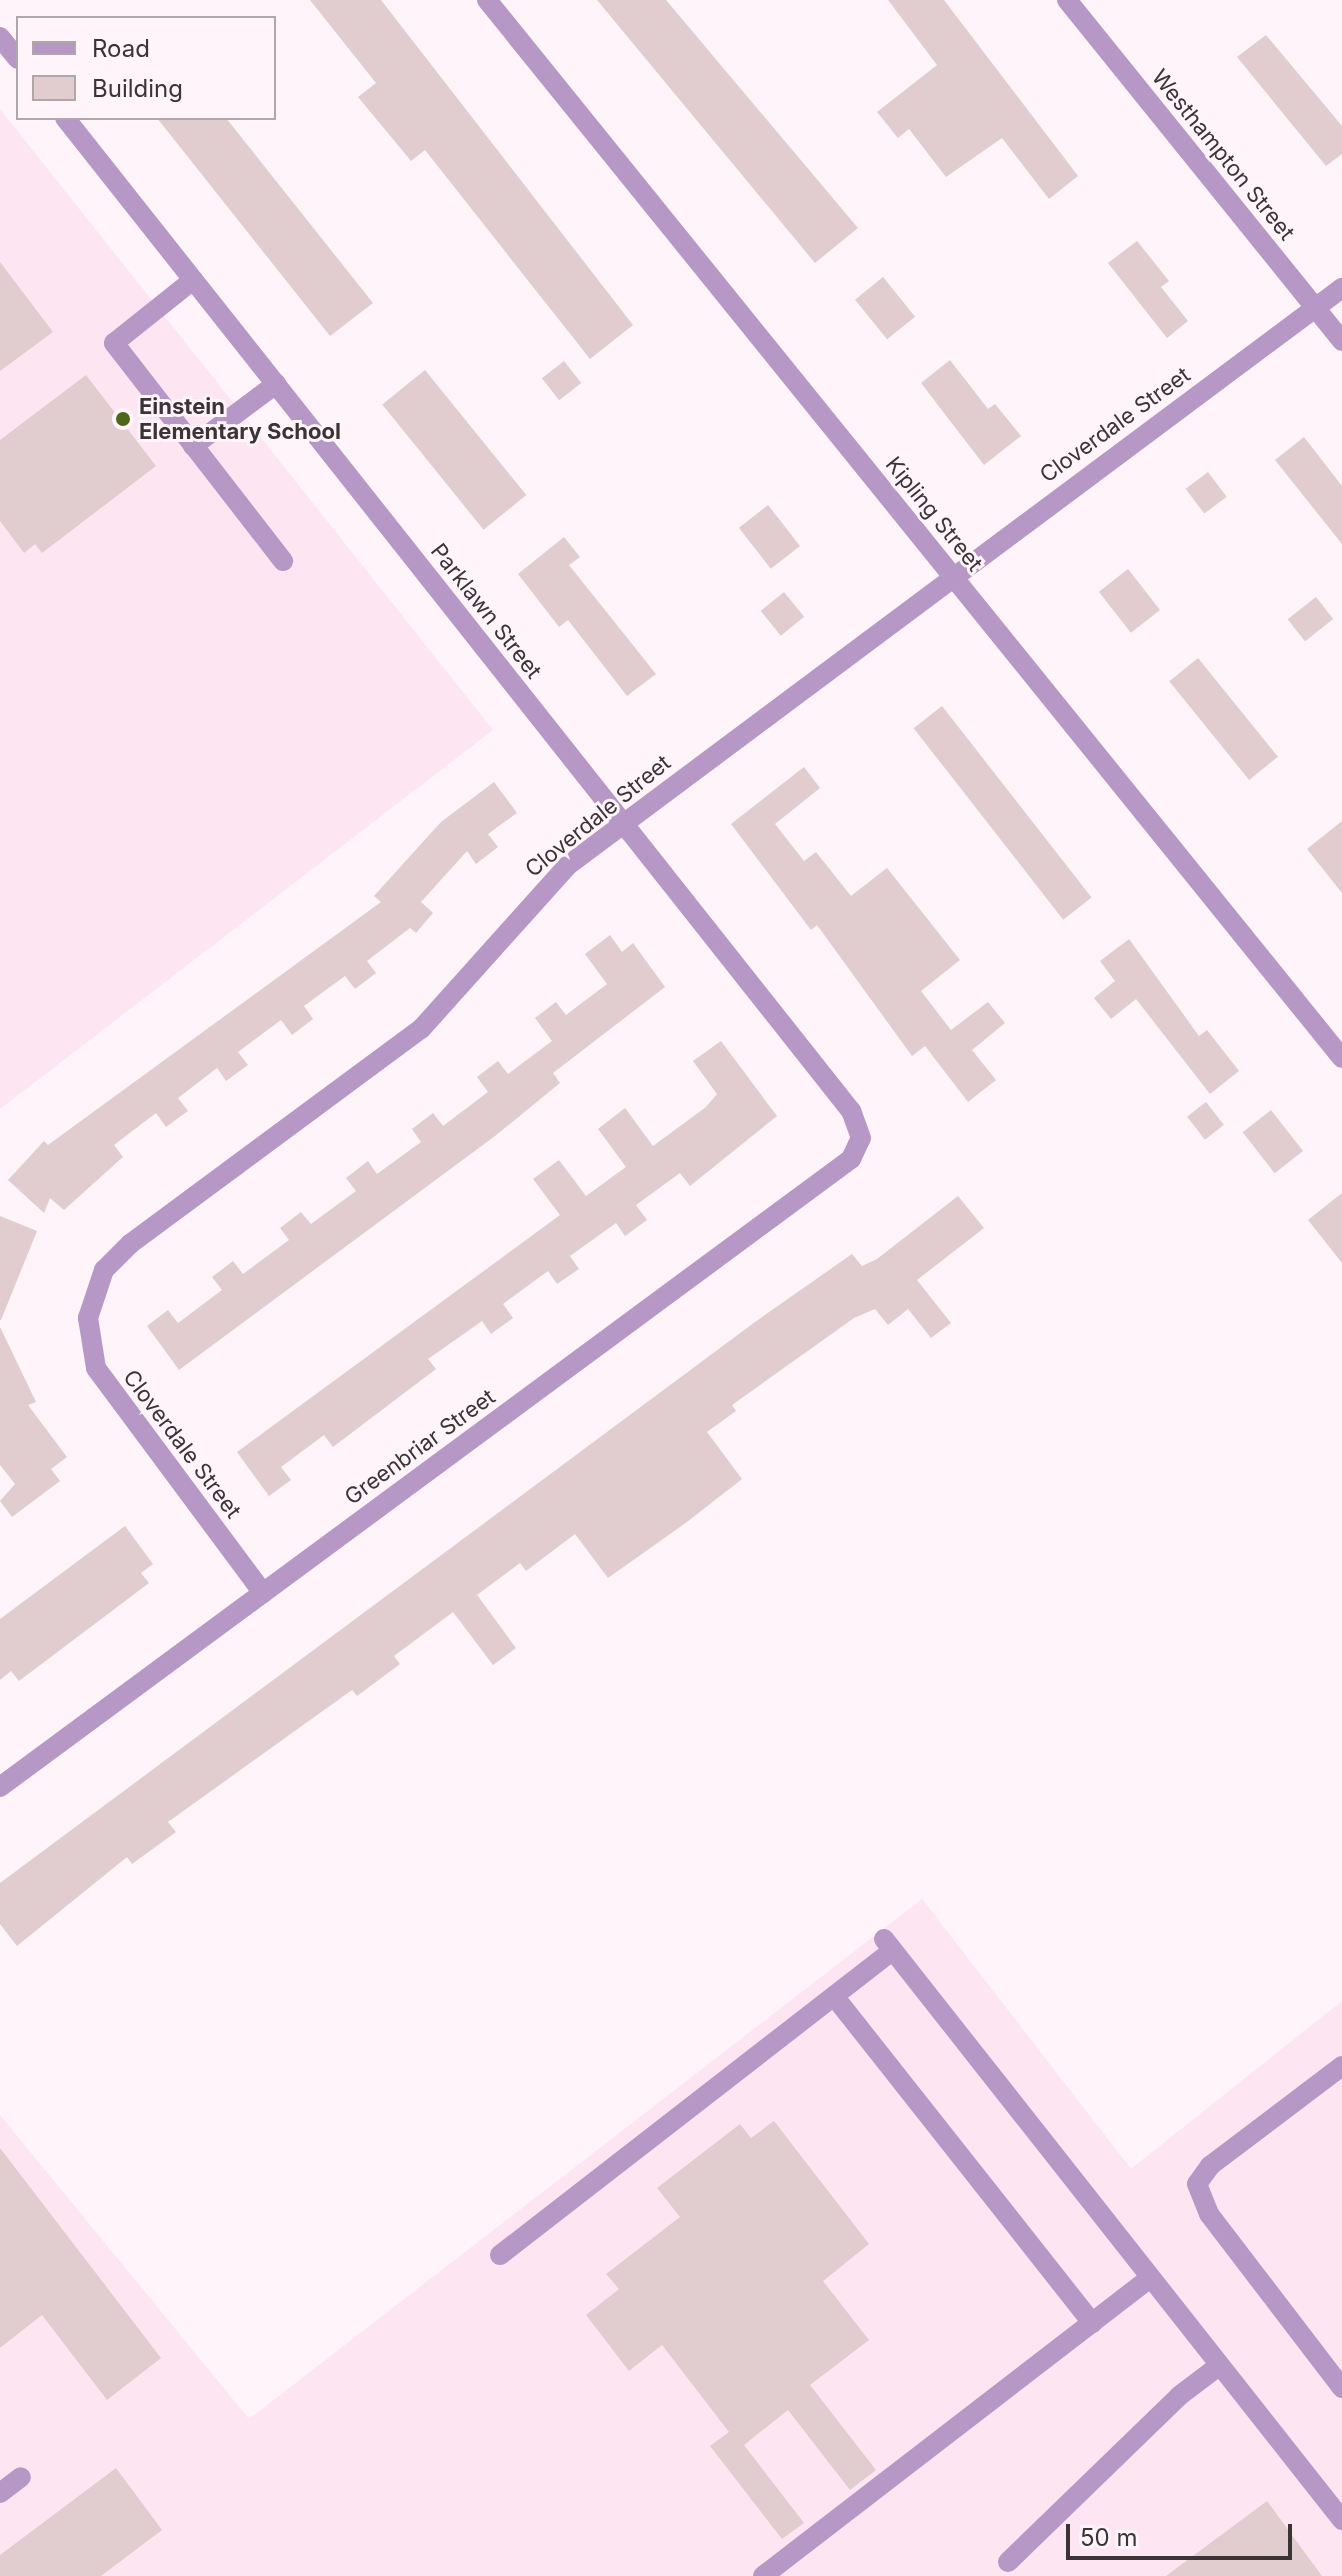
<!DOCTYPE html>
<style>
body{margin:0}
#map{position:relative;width:1342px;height:2576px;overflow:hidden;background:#fef4f9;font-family:Inter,sans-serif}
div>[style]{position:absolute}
.built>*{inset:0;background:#fde5f2}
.building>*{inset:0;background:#e1cdcf;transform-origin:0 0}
.minor>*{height:20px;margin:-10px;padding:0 10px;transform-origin:10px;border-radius:10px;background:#b797c6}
.dots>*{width:22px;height:22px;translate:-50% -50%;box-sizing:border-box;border:4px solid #fef4f9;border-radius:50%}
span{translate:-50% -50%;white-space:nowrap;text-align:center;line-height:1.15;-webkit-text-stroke:6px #fef4f9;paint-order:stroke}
.street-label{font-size:22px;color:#3a3437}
.poi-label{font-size:22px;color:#3a3437;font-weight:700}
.left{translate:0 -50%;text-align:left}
.legend{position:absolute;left:16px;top:16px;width:260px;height:104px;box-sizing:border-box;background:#fef4f9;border:2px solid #b0a7ab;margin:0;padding:10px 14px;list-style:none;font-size:24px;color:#3a3437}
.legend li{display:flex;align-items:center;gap:16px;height:40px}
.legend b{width:40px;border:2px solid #b0a7ab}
.scale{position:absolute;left:1066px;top:2524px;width:226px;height:36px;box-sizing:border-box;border:4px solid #3a3437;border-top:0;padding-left:10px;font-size:24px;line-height:28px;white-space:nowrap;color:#3a3437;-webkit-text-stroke:6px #fef4f9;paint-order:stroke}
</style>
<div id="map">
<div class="built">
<i style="clip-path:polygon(0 109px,493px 730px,0 1109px)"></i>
<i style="clip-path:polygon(922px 1899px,1131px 2169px,1342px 2001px,1342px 2576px,0 2576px,0 2115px,249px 2419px)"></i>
</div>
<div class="building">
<i style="clip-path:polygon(310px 0,381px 0,633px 325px,590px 359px,425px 150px,411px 161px,358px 97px,376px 83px)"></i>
<i style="clip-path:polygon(597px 0,666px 0,858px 228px,815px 263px)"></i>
<i style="clip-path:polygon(888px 0,944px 0,1078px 176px,1049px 199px,1002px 138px,946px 177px,909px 129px,898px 138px,877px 112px,937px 65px)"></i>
<i style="clip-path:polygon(1266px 35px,1342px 126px,1342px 154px,1326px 166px,1237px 57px)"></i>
<i style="clip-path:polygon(157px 118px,226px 118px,373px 303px,330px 336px)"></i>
<i style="clip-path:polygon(1137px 241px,1169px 281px,1161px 287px,1188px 321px,1167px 338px,1108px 263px)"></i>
<i style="clip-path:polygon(0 262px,53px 332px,0 371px)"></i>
<i style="left:883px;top:277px;width:51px;height:36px;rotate:51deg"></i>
<i style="clip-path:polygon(950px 360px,988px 409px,995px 404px,1021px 436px,984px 465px,921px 383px)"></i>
<i style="left:564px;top:361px;width:28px;height:28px;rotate:52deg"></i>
<i style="left:425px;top:370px;width:161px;height:55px;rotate:51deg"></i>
<i style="clip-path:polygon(86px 375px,156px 466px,42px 553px,35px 544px,24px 553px,0 521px,0 440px)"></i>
<i style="clip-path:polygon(1304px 437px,1342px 486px,1342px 544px,1275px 460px)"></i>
<i style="left:1208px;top:472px;width:31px;height:28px;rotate:53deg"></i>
<i style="left:768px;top:505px;width:52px;height:37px;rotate:52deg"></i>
<i style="clip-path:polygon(564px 537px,580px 557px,569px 565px,656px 674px,627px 696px,568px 620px,559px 627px,518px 574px)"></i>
<i style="left:1128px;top:569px;width:52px;height:37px;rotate:52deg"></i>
<i style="left:784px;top:592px;width:32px;height:30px;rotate:51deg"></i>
<i style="left:1316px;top:597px;width:28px;height:36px;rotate:52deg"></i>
<i style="left:1198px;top:658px;width:127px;height:37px;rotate:51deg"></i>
<i style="left:942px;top:706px;width:243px;height:36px;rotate:52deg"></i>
<i style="clip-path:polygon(804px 767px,820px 788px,775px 824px,804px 861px,816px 852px,851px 896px,887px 868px,960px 960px,921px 991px,951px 1030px,988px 1002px,1005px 1023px,972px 1050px,996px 1080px,968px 1102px,925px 1046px,912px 1056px,817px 925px,811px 930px,731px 824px)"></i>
<i style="clip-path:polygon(494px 782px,517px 813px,488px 834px,498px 847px,476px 864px,467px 851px,421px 902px,433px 913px,416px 933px,410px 928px,367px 961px,376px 973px,355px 989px,345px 976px,304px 1006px,313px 1019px,292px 1035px,281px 1020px,238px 1052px,248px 1065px,226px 1081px,217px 1068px,178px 1098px,188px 1111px,166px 1127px,156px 1113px,114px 1145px,123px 1157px,64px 1210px,50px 1198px,44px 1213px,8px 1180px,44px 1141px,48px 1145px,381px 902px,374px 896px,441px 822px)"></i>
<i style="clip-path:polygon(1342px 821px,1342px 893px,1307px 849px)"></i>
<i style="clip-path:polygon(610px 935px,622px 952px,633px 943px,665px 987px,553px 1073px,560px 1083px,495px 1136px,179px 1370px,147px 1326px,168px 1310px,178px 1323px,222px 1290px,212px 1277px,233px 1261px,243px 1274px,289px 1240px,280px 1228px,301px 1212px,311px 1224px,356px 1191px,346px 1178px,368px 1161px,377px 1174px,421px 1142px,412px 1129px,433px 1113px,443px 1126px,488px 1092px,477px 1077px,498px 1061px,508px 1074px,552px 1041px,535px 1018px,556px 1002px,566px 1015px,607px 984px,585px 954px)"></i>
<i style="clip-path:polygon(1129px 939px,1199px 1036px,1207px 1030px,1239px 1071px,1210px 1094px,1136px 999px,1111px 1019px,1094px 998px,1115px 981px,1100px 961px)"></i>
<i style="clip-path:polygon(721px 1041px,777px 1116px,690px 1186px,680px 1173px,636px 1205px,647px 1220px,625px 1236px,616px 1223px,570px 1256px,579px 1269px,557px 1284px,548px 1271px,503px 1304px,513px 1318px,491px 1334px,482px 1321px,428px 1359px,436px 1369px,333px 1447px,324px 1435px,281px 1467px,291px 1480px,269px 1496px,237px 1452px,560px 1215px,533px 1179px,559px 1160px,586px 1196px,626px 1167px,598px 1129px,625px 1108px,653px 1146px,706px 1107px,717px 1094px,693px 1061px)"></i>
<i style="left:1206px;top:1102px;width:29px;height:24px;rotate:52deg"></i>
<i style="left:1271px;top:1110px;width:52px;height:36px;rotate:52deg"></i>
<i style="clip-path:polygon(1342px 1193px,1342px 1263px,1308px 1220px)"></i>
<i style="clip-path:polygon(958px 1196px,984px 1228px,917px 1280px,951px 1323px,931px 1338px,908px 1309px,888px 1325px,875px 1309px,854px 1318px,732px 1405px,736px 1411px,707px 1432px,742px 1479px,687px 1522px,608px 1578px,575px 1534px,526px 1571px,520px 1563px,477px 1595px,516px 1648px,493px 1665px,453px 1612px,394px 1656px,400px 1664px,357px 1696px,352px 1690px,168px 1822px,176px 1832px,132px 1864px,127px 1857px,17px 1946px,0 1924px,0 1883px,755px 1322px,852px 1254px,862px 1266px,877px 1259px)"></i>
<i style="clip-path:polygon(0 1216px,37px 1231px,1px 1320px,0 1320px)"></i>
<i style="clip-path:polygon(0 1327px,36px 1402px,28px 1405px,67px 1457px,51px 1469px,60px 1481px,12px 1517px,0 1501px,15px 1484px,0 1465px)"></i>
<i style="clip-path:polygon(125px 1526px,153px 1564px,141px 1573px,149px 1583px,19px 1681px,11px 1671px,0 1680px,0 1619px)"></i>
<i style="clip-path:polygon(774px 2121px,869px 2244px,823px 2281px,869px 2340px,810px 2385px,876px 2470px,850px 2490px,788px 2410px,744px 2445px,804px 2523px,782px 2539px,710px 2446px,729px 2432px,662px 2345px,629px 2371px,586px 2315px,619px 2289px,606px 2274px,680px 2217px,657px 2188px,740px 2124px,751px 2138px)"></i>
<i style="clip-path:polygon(0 2148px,161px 2358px,107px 2400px,42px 2315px,0 2348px)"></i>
<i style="clip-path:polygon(116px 2468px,162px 2530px,101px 2576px,0 2576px,0 2555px)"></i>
<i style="clip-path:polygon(1267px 2501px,1322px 2576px,1166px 2576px)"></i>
</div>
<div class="minor">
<i style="left:487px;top:0;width:1360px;rotate:51.06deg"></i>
<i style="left:1067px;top:0;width:438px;rotate:51.1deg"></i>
<i style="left:0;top:37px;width:28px;rotate:51deg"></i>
<i style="left:193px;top:280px;width:101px;rotate:141.4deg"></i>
<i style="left:114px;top:343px;width:276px;rotate:52.2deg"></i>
<i style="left:193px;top:446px;width:104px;rotate:-36.8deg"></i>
<i style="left:263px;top:1593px;width:280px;rotate:-126.6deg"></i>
<i style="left:96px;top:1368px;width:51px;rotate:-99.1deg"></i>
<i style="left:88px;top:1318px;width:51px;rotate:-71.6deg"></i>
<i style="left:104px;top:1270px;width:37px;rotate:-45deg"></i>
<i style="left:130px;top:1244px;width:362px;rotate:-36.5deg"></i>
<i style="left:421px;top:1029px;width:219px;rotate:-48.1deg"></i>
<i style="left:567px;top:866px;width:967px;rotate:-36.72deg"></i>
<i style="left:0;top:1787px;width:1058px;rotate:-36.43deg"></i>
<i style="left:851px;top:1159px;width:23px;rotate:-65deg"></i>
<i style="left:861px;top:1138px;width:29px;rotate:-110deg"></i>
<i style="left:851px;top:1111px;width:1266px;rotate:-128.36deg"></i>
<i style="left:884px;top:1939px;width:740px;rotate:51.75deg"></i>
<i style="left:834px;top:1996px;width:417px;rotate:51.7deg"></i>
<i style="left:1342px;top:2066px;width:166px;rotate:142.9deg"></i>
<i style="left:1210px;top:2166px;width:22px;rotate:126deg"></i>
<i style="left:1197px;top:2184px;width:32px;rotate:68deg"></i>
<i style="left:1209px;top:2214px;width:219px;rotate:52.6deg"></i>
<i style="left:500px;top:2255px;width:497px;rotate:-37.8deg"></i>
<i style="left:0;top:2493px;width:26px;rotate:-37deg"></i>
<i style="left:1008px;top:2562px;width:238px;rotate:-44.1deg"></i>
<i style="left:1179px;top:2396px;width:51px;rotate:-37.1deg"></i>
<i style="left:763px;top:2576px;width:488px;rotate:-37.6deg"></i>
</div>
<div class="dots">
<i style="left:123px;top:419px;background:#4d681b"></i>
</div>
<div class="street-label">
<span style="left:1223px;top:155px;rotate:51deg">Westhampton Street</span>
<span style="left:1115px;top:425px;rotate:-36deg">Cloverdale Street</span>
<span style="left:934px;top:514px;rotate:51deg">Kipling Street</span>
<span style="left:486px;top:611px;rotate:52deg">Parklawn Street</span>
<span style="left:598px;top:816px;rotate:-39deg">Cloverdale Street</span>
<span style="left:182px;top:1444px;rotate:53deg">Cloverdale Street</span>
<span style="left:420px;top:1447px;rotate:-36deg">Greenbriar Street</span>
</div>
<div class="poi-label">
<span class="left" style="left:139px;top:419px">Einstein<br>Elementary School</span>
</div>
<ul class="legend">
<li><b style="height:10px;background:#b797c6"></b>Road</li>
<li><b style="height:22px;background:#e1cdcf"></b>Building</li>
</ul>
<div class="scale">50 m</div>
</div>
